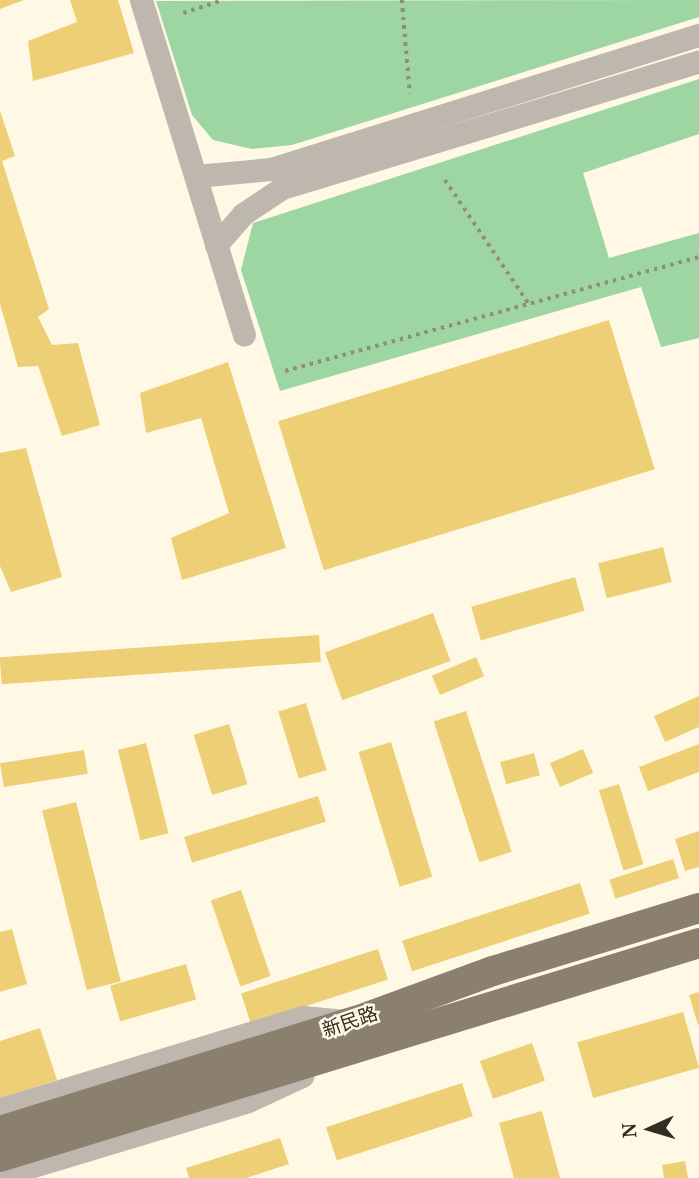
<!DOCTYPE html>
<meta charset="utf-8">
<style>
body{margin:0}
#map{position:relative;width:699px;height:1178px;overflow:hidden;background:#fef8e5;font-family:"Noto Serif","Noto Sans SC",serif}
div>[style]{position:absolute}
.green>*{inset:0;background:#9ed6a3}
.building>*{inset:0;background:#edd075;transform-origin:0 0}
.path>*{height:3.5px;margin-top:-1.75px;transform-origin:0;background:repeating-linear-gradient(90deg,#908c7e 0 3.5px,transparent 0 8.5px)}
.minor>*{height:23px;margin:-11.5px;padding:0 11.5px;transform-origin:11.5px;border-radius:11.5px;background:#bdb7ae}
.major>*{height:30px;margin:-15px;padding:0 15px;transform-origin:15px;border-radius:15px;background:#8b8070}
span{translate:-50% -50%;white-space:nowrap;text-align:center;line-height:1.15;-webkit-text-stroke:5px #fef8e5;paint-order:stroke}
.street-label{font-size:19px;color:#312e25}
.north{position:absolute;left:615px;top:1094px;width:70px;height:70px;-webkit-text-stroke:5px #fef8e5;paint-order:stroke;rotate:266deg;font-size:19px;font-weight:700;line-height:28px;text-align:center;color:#312e25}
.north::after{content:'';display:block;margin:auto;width:24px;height:32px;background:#312e25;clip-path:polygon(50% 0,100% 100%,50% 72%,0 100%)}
</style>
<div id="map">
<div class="green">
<i style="clip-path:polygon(699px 0,699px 17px,292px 145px,252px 149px,213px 140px,192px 115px,156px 1px)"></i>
<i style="clip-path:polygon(699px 79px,699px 134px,583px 173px,609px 258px,699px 233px,699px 338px,661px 347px,641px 287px,280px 391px,241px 270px,253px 223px)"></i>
</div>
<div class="building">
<i style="clip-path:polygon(0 0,24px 0,0 9px)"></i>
<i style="clip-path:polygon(70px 0,118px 0,134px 53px,33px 81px,28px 41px,77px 22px)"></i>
<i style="clip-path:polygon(0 111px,15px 156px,2px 161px,49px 309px,38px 317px,52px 345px,78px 343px,100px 425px,62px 436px,38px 366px,18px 367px,0 304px)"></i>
<i style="left:609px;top:320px;width:156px;height:346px;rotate:73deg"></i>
<i style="clip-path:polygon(228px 362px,286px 548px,182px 580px,171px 538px,229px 513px,201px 418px,146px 433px,140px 393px)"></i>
<i style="clip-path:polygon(26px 448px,62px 577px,11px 592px,0 566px,0 453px)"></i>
<i style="left:663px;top:547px;width:36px;height:67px;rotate:76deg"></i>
<i style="left:575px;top:577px;width:35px;height:108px;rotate:74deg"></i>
<i style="left:433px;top:613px;width:51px;height:115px;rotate:70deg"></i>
<i style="left:319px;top:635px;width:27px;height:320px;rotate:86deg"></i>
<i style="left:476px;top:657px;width:21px;height:48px;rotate:67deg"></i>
<i style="clip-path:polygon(699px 696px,699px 727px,665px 742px,654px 716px)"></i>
<i style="left:306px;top:703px;width:70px;height:29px;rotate:73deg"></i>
<i style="left:466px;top:711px;width:148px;height:34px;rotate:72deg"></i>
<i style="left:229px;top:724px;width:63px;height:37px;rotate:73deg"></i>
<i style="left:391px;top:742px;width:141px;height:34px;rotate:73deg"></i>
<i style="left:146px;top:743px;width:93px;height:29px;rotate:76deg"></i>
<i style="clip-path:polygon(699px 744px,699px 772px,648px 791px,639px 767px)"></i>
<i style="left:583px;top:749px;width:26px;height:36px;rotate:67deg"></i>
<i style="left:84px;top:750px;width:24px;height:85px;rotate:81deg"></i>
<i style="left:534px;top:753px;width:23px;height:35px;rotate:75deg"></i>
<i style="left:619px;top:784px;width:84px;height:21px;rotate:73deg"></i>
<i style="left:318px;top:796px;width:27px;height:140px;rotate:73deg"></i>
<i style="left:76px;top:802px;width:185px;height:35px;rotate:76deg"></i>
<i style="clip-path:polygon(699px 831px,699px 867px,685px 871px,675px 839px)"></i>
<i style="left:673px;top:859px;width:20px;height:67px;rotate:72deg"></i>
<i style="left:580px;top:883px;width:32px;height:187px;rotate:72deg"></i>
<i style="left:241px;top:890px;width:91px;height:32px;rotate:71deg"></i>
<i style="clip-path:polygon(12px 929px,27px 984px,0 992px,0 932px)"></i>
<i style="left:378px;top:949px;width:32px;height:144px;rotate:72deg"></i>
<i style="left:186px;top:964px;width:37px;height:79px;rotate:74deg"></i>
<i style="clip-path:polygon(699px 992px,699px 1025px,698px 1025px,689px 995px)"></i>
<i style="left:683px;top:1012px;width:58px;height:110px;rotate:74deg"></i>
<i style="clip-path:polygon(40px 1028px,57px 1080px,0 1098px,0 1041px)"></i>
<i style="left:532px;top:1043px;width:40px;height:55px;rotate:71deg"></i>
<i style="left:462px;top:1083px;width:35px;height:143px;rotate:72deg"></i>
<i style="clip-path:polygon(542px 1111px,560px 1178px,514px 1178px,499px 1123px)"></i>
<i style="clip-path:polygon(280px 1138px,289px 1164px,246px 1178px,189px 1178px,186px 1168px)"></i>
<i style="clip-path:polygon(685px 1161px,688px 1178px,664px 1178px,662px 1165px)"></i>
</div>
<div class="path">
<i style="left:402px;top:0;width:94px;rotate:85.1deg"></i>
<i style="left:183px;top:13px;width:42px;rotate:-18deg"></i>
<i style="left:445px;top:180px;width:150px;rotate:55.9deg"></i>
<i style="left:285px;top:371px;width:429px;rotate:-15.4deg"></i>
</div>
<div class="minor">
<i style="left:141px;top:0;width:350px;rotate:72.9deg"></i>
<i style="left:196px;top:176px;width:75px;rotate:-5.3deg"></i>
<i style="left:271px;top:169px;width:448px;rotate:-17.4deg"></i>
<i style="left:216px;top:245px;width:41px;rotate:-48.9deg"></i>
<i style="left:243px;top:214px;width:47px;rotate:-33.7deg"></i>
<i style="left:282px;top:188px;width:436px;rotate:-16.9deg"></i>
<i style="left:0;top:1109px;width:317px;rotate:-16.9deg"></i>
<i style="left:303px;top:1017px;width:43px;rotate:5.3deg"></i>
<i style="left:0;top:1176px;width:259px;rotate:-16.8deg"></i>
<i style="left:248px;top:1101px;width:60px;rotate:-24.8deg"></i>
</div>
<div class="major">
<i style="left:0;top:1131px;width:373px;rotate:-17.2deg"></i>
<i style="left:356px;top:1021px;width:146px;rotate:-20.1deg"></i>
<i style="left:493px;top:971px;width:215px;rotate:-17deg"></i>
<i style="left:0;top:1157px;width:731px;rotate:-17.02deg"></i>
</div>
<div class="street-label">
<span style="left:350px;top:1022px;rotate:-19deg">新民路</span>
</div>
<div class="north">N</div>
</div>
